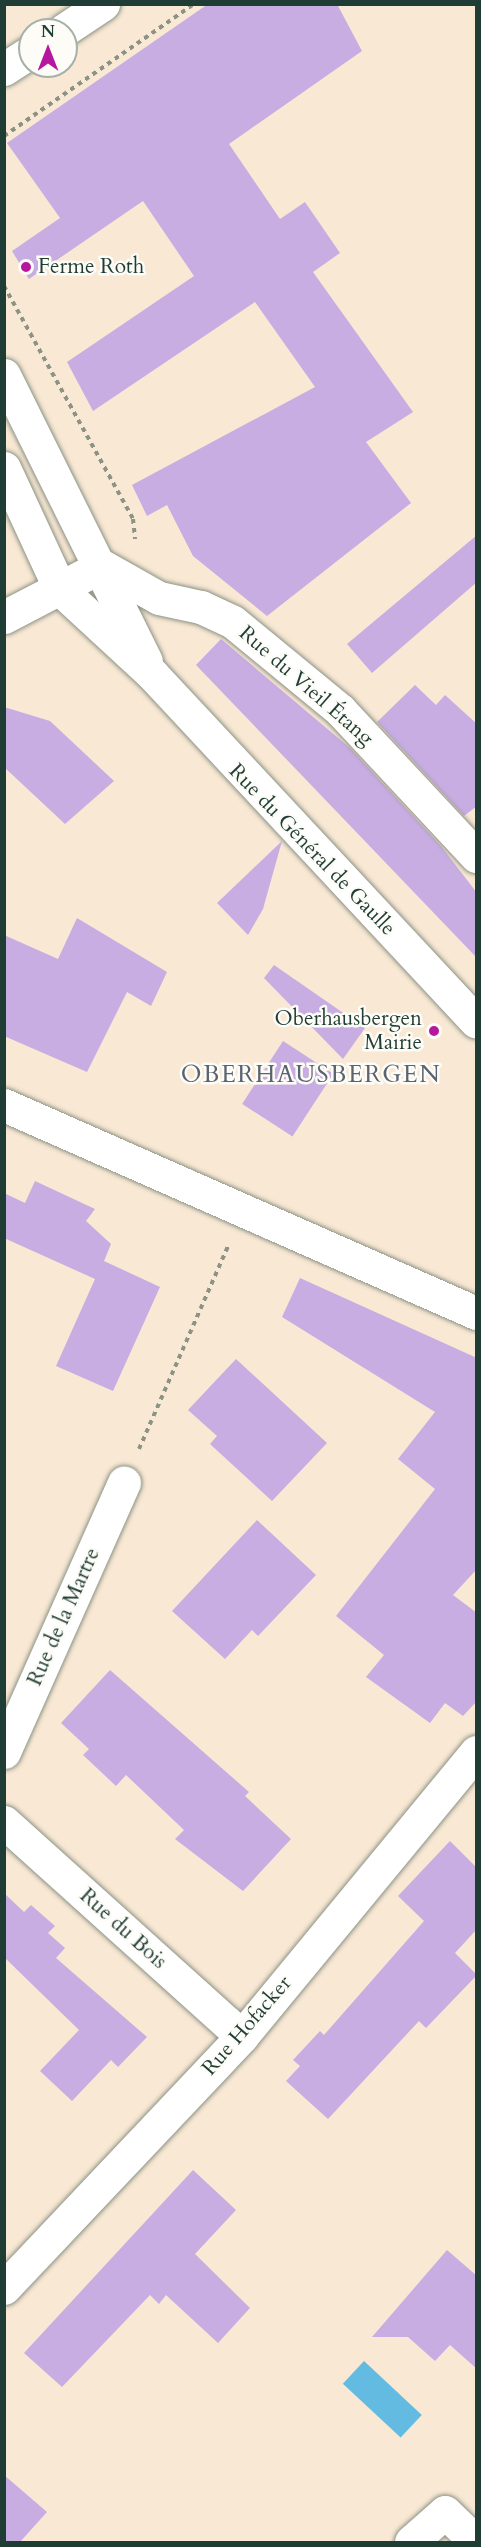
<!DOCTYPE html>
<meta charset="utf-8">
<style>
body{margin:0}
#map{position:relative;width:481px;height:2547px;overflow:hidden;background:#f8e8d4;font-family:Cardo,serif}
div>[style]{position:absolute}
.water>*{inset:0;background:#64bbe1;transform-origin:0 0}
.building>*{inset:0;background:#c8ade3;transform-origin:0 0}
.path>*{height:4px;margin-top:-2px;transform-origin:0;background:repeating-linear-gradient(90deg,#8c9284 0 4.5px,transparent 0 9px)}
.roads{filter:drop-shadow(0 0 2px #8c9284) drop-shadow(0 0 2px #8c9284)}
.minor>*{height:33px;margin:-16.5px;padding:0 16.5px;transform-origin:16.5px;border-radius:16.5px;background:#fff}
.major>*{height:33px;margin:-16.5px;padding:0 16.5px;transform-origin:16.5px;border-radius:16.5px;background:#fff}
.dots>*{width:16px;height:16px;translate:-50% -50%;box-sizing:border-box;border:3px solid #fdfcf7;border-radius:50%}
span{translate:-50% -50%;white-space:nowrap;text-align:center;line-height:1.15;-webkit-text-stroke:5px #fdfcf7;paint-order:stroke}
.poi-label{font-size:21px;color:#1f3d34}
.left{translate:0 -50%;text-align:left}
.right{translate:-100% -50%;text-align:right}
.street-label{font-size:21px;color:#1f3d34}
.quarter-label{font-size:24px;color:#5a6471;letter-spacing:1.5px}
.frame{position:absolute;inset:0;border:6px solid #1f3d34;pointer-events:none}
.north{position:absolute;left:18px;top:18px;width:60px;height:60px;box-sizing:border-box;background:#fdfcf7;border:2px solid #a4b0a9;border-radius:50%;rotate:0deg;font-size:16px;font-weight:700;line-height:24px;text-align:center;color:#1f3d34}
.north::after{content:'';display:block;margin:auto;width:21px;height:27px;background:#b5179e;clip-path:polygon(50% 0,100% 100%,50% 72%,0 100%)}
</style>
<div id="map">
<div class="water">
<i style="left:364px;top:2361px;width:79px;height:31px;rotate:43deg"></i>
</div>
<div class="building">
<i style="clip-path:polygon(208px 4px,337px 4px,362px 51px,229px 144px,280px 219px,305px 202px,340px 253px,313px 272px,413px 412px,366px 442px,411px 503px,267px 616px,193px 556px,167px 505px,147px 516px,132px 485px,315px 387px,255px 302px,93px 411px,67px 362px,194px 276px,143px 201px,29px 279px,12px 251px,60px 218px,7px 143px)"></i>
<i style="clip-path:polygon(477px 535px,477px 582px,372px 673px,347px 644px)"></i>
<i style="clip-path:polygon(221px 639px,350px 748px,441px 846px,477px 893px,477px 958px,196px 665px)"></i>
<i style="clip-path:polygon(415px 685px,436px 705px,445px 695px,477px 724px,477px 806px,464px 816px,377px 722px)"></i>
<i style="clip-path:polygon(4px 707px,50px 721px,114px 781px,65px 824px,4px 767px)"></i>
<i style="clip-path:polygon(282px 841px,263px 909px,248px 935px,217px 903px)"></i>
<i style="clip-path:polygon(77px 918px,167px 972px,151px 1006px,127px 992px,87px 1072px,4px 1036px,4px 935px,58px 959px)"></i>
<i style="clip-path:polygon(274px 965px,365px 1028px,343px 1059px,264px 978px)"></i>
<i style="left:283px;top:1041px;width:60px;height:75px;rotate:33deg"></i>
<i style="clip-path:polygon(35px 1181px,95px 1209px,86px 1221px,111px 1244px,104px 1261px,160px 1287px,113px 1391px,56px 1366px,95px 1279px,4px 1238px,4px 1193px,25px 1203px)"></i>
<i style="clip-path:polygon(300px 1278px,477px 1358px,477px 1569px,453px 1595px,477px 1613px,477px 1701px,463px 1716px,445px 1703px,430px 1723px,366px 1677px,384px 1655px,336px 1616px,435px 1489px,398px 1459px,435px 1412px,282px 1317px)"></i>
<i style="clip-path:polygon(236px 1359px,327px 1443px,272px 1501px,210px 1444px,217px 1436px,188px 1410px)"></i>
<i style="clip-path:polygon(257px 1520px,316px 1575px,258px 1636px,252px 1630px,225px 1659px,172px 1611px)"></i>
<i style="clip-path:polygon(110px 1670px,249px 1792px,245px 1796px,291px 1839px,243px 1891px,175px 1839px,184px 1830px,126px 1775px,116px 1786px,83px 1755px,89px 1749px,61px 1723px)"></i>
<i style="clip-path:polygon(450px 1841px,477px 1868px,477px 1929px,455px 1953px,477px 1975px,426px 2028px,419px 2021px,328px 2119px,286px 2081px,300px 2066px,293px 2060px,320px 2031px,324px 2035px,424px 1921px,398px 1896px)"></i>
<i style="clip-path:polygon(4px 1893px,24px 1912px,31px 1905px,55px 1926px,48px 1933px,65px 1948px,56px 1958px,147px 2037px,118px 2067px,111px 2060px,72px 2101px,40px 2071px,79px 2030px,4px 1957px)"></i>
<i style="clip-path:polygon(193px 2170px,236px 2210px,195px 2254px,250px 2308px,218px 2343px,166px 2295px,159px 2304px,150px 2295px,62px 2387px,24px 2353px)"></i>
<i style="clip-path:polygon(447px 2250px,477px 2276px,477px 2369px,450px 2345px,435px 2361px,408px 2337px,372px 2337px)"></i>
<i style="clip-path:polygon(4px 2475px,47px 2512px,20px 2542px,4px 2542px)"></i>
</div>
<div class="path">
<i style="left:4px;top:136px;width:231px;rotate:-34.8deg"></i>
<i style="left:4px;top:286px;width:266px;rotate:61deg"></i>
<i style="left:133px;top:519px;width:20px;rotate:84deg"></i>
<i style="left:139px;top:1449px;width:224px;rotate:-66.3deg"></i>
</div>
<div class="roads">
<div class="minor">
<i style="left:64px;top:30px;width:47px;rotate:-33.7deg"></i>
<i style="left:4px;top:69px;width:31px;rotate:-33deg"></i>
<i style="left:4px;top:375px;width:319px;rotate:63.6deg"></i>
<i style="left:4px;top:468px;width:133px;rotate:65.2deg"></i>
<i style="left:60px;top:589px;width:125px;rotate:42.7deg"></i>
<i style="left:152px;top:674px;width:475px;rotate:47deg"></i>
<i style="left:4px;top:617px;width:110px;rotate:-27.5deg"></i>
<i style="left:102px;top:566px;width:65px;rotate:29.3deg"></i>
<i style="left:159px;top:598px;width:43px;rotate:12.1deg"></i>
<i style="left:201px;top:607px;width:35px;rotate:25deg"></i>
<i style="left:233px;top:622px;width:139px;rotate:39.4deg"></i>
<i style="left:340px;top:710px;width:200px;rotate:47deg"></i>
<i style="left:4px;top:1752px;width:295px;rotate:-66deg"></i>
<i style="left:4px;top:1822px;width:320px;rotate:42deg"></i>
<i style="left:4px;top:2288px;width:347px;rotate:-46.6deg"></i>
<i style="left:242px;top:2036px;width:368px;rotate:-50.5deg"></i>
<i style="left:411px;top:2542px;width:45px;rotate:-41.4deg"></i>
<i style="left:445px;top:2512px;width:43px;rotate:44.1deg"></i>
</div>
<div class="major">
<i style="left:4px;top:1105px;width:516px;rotate:23.78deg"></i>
</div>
</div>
<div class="dots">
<i style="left:26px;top:267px;background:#b5179e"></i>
<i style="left:434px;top:1031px;background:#b5179e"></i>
</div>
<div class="poi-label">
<span class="left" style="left:38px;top:267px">Ferme Roth</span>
<span class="right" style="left:422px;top:1031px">Oberhausbergen<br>Mairie</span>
</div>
<div class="street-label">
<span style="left:306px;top:686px;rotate:41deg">Rue du Vieil Étang</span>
<span style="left:312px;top:850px;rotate:46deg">Rue du Général de Gaulle</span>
<span style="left:64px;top:1617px;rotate:-66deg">Rue de la Martre</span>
<span style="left:123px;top:1929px;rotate:42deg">Rue du Bois</span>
<span style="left:247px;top:2026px;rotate:-49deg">Rue Hofacker</span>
</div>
<div class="quarter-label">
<span style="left:311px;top:1075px">OBERHAUSBERGEN</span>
</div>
<div class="frame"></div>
<div class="north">N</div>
</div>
